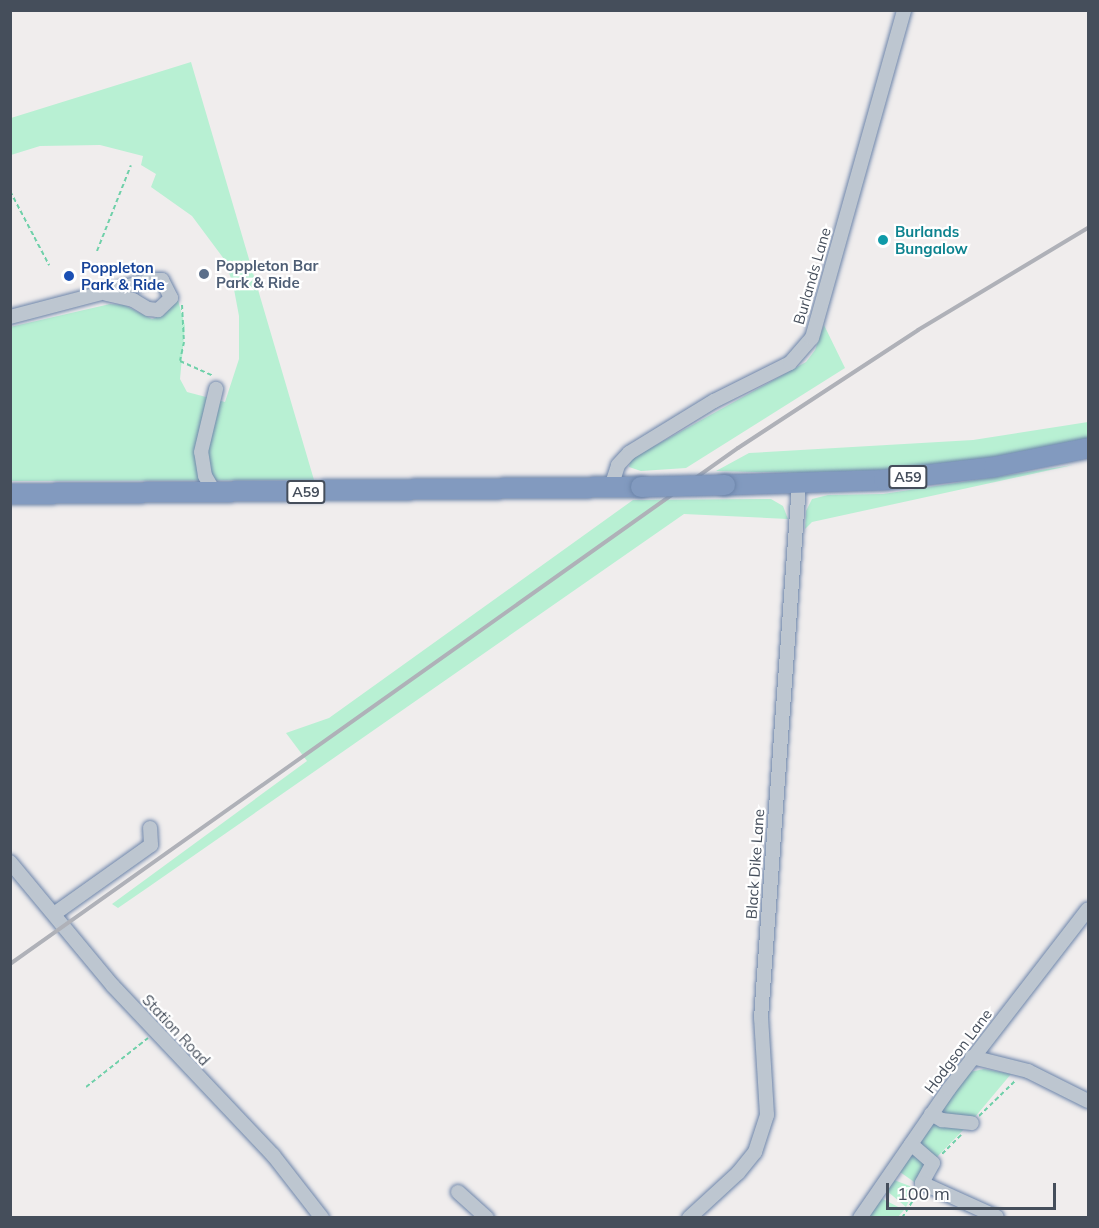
<!DOCTYPE html>
<style>
body{margin:0}
#map{position:relative;width:1099px;height:1228px;overflow:hidden;background:#f0eded;font-family:Mulish,sans-serif}
div>[style]{position:absolute}
.green>*{inset:0;background:#b8f0d3}
.path>*{height:2px;margin-top:-1px;transform-origin:0;background:repeating-linear-gradient(90deg,#6fd0a9 0 4.5px,transparent 0 7.5px)}
.roads{filter:drop-shadow(0 0 2px #6d85aa) drop-shadow(0 0 2px #6d85aa)}
.minor>*{height:14px;margin:-7px;padding:0 7px;transform-origin:7px;border-radius:7px;background:#bdc6d0}
.highway>*{height:20px;margin:-10px;padding:0 10px;transform-origin:10px;border-radius:10px;background:#829abf}
.rail>*{height:4px;margin:-2px;padding:0 2px;transform-origin:2px;border-radius:2px;background:#afb1b8}
.bridges{filter:drop-shadow(0 0 2px #6d85aa) drop-shadow(0 0 2px #6d85aa)}
.highway-bridge>*{height:20px;margin:-10px;padding:0 10px;transform-origin:10px;border-radius:10px;background:#829abf}
.dots>*{width:16px;height:16px;translate:-50% -50%;box-sizing:border-box;border:3px solid #fff;border-radius:50%}
span{translate:-50% -50%;white-space:nowrap;text-align:center;line-height:1.15;-webkit-text-stroke:4.5px #fff;paint-order:stroke}
.shield-label span{padding:2px 4px;background:#fff;border:2px solid;border-radius:4px;-webkit-text-stroke-width:0}
.shield-label{font-size:14px;color:#454e5b;font-weight:700}
.culture-label{font-size:15px;color:#0d838f;font-weight:700}
.left{translate:0 -50%;text-align:left}
.service-label{font-size:15px;color:#4e5e75;font-weight:700}
.transit-label{font-size:15px;color:#164399;font-weight:700}
.street-label{font-size:15px;color:#454e5b}
.frame{position:absolute;inset:0;border:12px solid #454e5b;pointer-events:none}
.scale{position:absolute;left:886px;top:1183px;width:170px;height:27px;box-sizing:border-box;border:3px solid #454e5b;border-top:0;padding-left:8px;font-size:18px;line-height:21px;white-space:nowrap;color:#454e5b;-webkit-text-stroke:4px #fff;paint-order:stroke}
</style>
<div id="map">
<div class="green">
<i style="clip-path:polygon(191px 62px,314px 480px,11px 481px,10px 327px,110px 304px,124px 305px,152px 319px,164px 315px,178px 300px,185px 326px,180px 379px,187px 392px,225px 402px,239px 359px,239px 316px,233px 284px,224px 259px,192px 216px,151px 187px,156px 174px,141px 165px,143px 156px,100px 145px,40px 146px,11px 155px,11px 118px)"></i>
<i style="clip-path:polygon(824px 325px,845px 368px,686px 468px,641px 471px,629px 467px,631px 459px,806px 362px,815px 350px)"></i>
<i style="clip-path:polygon(1088px 422px,1088px 439px,1017px 454px,922px 467px,841px 474px,716px 471px,749px 453px,973px 440px)"></i>
<i style="clip-path:polygon(1073px 465px,812px 522px,805px 529px,806px 511px,812px 499px,828px 495px,883px 494px)"></i>
<i style="clip-path:polygon(771px 499px,783px 506px,788px 519px,684px 514px,150px 886px,118px 908px,112px 904px,307px 761px,286px 733px,329px 718px,633px 500px)"></i>
<i style="clip-path:polygon(984px 1069px,1011px 1074px,975px 1117px,944px 1117px,940px 1110px,970px 1072px)"></i>
<i style="clip-path:polygon(932px 1122px,966px 1127px,937px 1157px,918px 1143px)"></i>
<i style="clip-path:polygon(912px 1152px,927px 1160px,917px 1184px,900px 1172px)"></i>
<i style="clip-path:polygon(894px 1180px,915px 1188px,906px 1207px,887px 1191px)"></i>
<i style="clip-path:polygon(881px 1198px,904px 1210px,898px 1217px,870px 1216px)"></i>
</div>
<div class="path">
<i style="left:10px;top:191px;width:84px;rotate:62.2deg"></i>
<i style="left:97px;top:251px;width:92px;rotate:-68.4deg"></i>
<i style="left:182px;top:305px;width:37px;rotate:87deg"></i>
<i style="left:184px;top:342px;width:19px;rotate:102deg"></i>
<i style="left:180px;top:361px;width:37px;rotate:24deg"></i>
<i style="left:86px;top:1087px;width:79px;rotate:-38.3deg"></i>
<i style="left:979px;top:1116px;width:52px;rotate:-44.2deg"></i>
<i style="left:942px;top:1154px;width:27px;rotate:-45deg"></i>
<i style="left:902px;top:1218px;width:28px;rotate:-58deg"></i>
</div>
<div class="roads">
<div class="minor">
<i style="left:10px;top:317px;width:146px;rotate:-14.7deg"></i>
<i style="left:151px;top:280px;width:11px"></i>
<i style="left:162px;top:280px;width:20px;rotate:63deg"></i>
<i style="left:171px;top:298px;width:18px;rotate:137deg"></i>
<i style="left:158px;top:310px;width:10px;rotate:-174deg"></i>
<i style="left:148px;top:309px;width:17px;rotate:-149deg"></i>
<i style="left:133px;top:300px;width:27px;rotate:-167deg"></i>
<i style="left:611px;top:487px;width:23px;rotate:-72deg"></i>
<i style="left:618px;top:465px;width:16px;rotate:-47deg"></i>
<i style="left:629px;top:453px;width:100px;rotate:-31.5deg"></i>
<i style="left:714px;top:401px;width:85px;rotate:-26.6deg"></i>
<i style="left:790px;top:363px;width:33px;rotate:-49deg"></i>
<i style="left:812px;top:338px;width:341px;rotate:-74.3deg"></i>
<i style="left:215px;top:493px;width:20px;rotate:-120deg"></i>
<i style="left:205px;top:476px;width:24px;rotate:-99deg"></i>
<i style="left:201px;top:452px;width:65px;rotate:-76.6deg"></i>
<i style="left:10px;top:862px;width:161px;rotate:50.3deg"></i>
<i style="left:113px;top:986px;width:233px;rotate:46.6deg"></i>
<i style="left:273px;top:1155px;width:80px;rotate:52.1deg"></i>
<i style="left:54px;top:914px;width:119px;rotate:-35.4deg"></i>
<i style="left:151px;top:845px;width:17px;rotate:-93deg"></i>
<i style="left:972px;top:1057px;width:58px;rotate:14deg"></i>
<i style="left:1028px;top:1071px;width:67px;rotate:26.6deg"></i>
<i style="left:931px;top:1114px;width:13px;rotate:29deg"></i>
<i style="left:942px;top:1120px;width:30px;rotate:6deg"></i>
<i style="left:911px;top:1144px;width:29px;rotate:41deg"></i>
<i style="left:933px;top:1163px;width:23px;rotate:119deg"></i>
<i style="left:922px;top:1183px;width:82px;rotate:24.4deg"></i>
<i style="left:458px;top:1192px;width:39px;rotate:42deg"></i>
<i style="left:689px;top:1218px;width:67px;rotate:-42.6deg"></i>
<i style="left:738px;top:1173px;width:27px;rotate:-51deg"></i>
<i style="left:755px;top:1152px;width:39px;rotate:-72deg"></i>
<i style="left:767px;top:1115px;width:97px;rotate:-93.5deg"></i>
<i style="left:761px;top:1018px;width:535px;rotate:-85.93deg"></i>
<i style="left:860px;top:1218px;width:157px;rotate:-55.4deg"></i>
<i style="left:949px;top:1089px;width:227px;rotate:-52.3deg"></i>
</div>
<div class="highway">
<i style="left:725px;top:485px;width:159px;rotate:-1.8deg"></i>
<i style="left:884px;top:480px;width:111px;rotate:-6.7deg"></i>
<i style="left:994px;top:467px;width:96px;rotate:-11.4deg"></i>
<i style="left:10px;top:494px;width:631px;rotate:-0.64deg"></i>
</div>
</div>
<div class="rail">
<i style="left:10px;top:964px;width:892px;rotate:-35.33deg"></i>
<i style="left:738px;top:448px;width:215px;rotate:-33.2deg"></i>
<i style="left:918px;top:330px;width:198px;rotate:-31deg"></i>
</div>
<div class="bridges">
<div class="highway-bridge">
<i style="left:641px;top:487px;width:84px;rotate:-1.4deg"></i>
</div>
</div>
<div class="dots">
<i style="left:883px;top:240px;background:#0f9aa8"></i>
<i style="left:204px;top:274px;background:#5c6f8a"></i>
<i style="left:69px;top:276px;background:#1a4fb4"></i>
</div>
<div class="shield-label">
<span style="left:908px;top:477px">A59</span>
<span style="left:306px;top:492px">A59</span>
</div>
<div class="culture-label">
<span class="left" style="left:895px;top:240px">Burlands<br>Bungalow</span>
</div>
<div class="service-label">
<span class="left" style="left:216px;top:274px">Poppleton Bar<br>Park &amp; Ride</span>
</div>
<div class="transit-label">
<span class="left" style="left:81px;top:276px">Poppleton<br>Park &amp; Ride</span>
</div>
<div class="street-label">
<span style="left:812px;top:276px;rotate:-74deg">Burlands Lane</span>
<span style="left:755px;top:864px;rotate:-86deg">Black Dike Lane</span>
<span style="left:176px;top:1030px;rotate:47deg">Station Road</span>
<span style="left:958px;top:1051px;rotate:-53deg">Hodgson Lane</span>
</div>
<div class="frame"></div>
<div class="scale">100 m</div>
</div>
